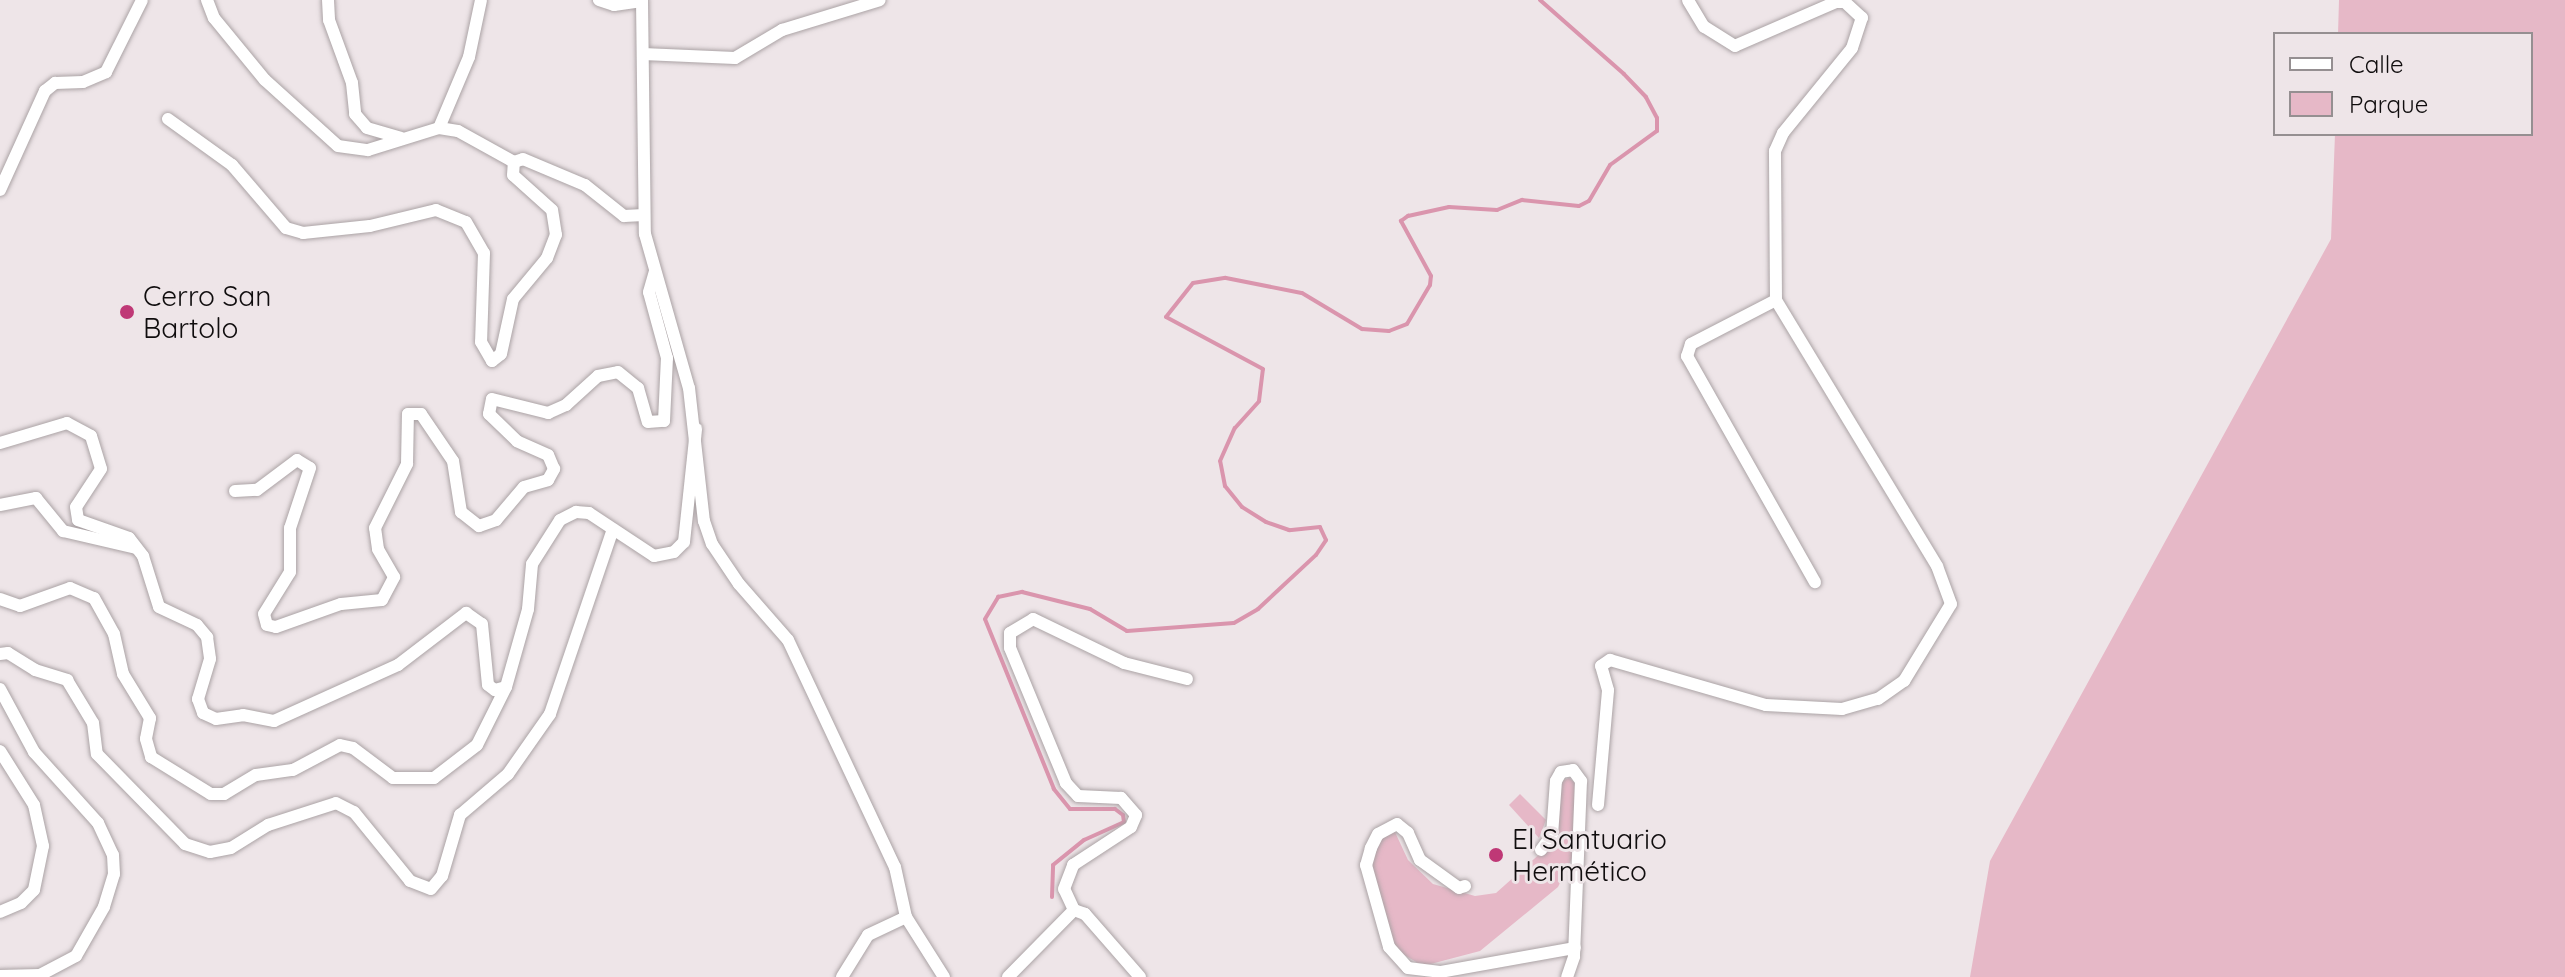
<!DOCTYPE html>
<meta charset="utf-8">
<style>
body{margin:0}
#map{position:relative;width:2565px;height:977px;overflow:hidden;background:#eee5e8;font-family:Quicksand,sans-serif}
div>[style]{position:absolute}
.green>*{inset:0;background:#e6b8c7}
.stream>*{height:4px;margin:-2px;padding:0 2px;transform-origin:2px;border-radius:2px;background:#da95ad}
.roads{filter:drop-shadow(0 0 2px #aba3a5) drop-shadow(0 0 2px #aba3a5)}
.street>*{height:12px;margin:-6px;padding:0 6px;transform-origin:6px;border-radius:6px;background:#fff}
.dots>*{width:22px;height:22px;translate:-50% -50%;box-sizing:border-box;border:4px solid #eee5e8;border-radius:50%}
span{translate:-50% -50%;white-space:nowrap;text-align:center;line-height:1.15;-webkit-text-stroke:6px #eee5e8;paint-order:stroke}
.poi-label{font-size:28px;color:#100d0e}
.left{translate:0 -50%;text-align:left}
.legend{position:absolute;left:2273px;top:32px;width:260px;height:104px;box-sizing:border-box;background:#eee5e8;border:2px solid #958f91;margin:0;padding:10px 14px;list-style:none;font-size:24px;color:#100d0e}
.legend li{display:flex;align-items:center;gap:16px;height:40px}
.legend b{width:40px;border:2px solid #958f91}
</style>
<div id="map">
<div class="green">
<i style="clip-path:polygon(2339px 0,2565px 0,2565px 977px,1970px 977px,1990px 861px,2331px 239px,2335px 134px,2531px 134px,2531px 34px,2338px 34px)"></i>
<i style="clip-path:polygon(1569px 778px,1575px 783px,1572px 858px,1558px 887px,1480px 951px,1423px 966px,1401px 953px,1393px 943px,1371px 864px,1383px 833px,1394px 830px,1408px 860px,1433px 884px,1475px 896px,1496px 893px,1544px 850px,1562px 781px)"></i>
<i style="clip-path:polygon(1520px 794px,1546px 820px,1539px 838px,1509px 805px)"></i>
</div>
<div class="stream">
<i style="left:1052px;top:897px;width:32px;rotate:-88deg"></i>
<i style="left:1053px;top:865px;width:40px;rotate:-39deg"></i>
<i style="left:1084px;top:840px;width:44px;rotate:-24.2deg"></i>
<i style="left:1124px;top:822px;width:7px;rotate:-98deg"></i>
<i style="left:1123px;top:815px;width:10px;rotate:-143deg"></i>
<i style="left:1115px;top:809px;width:45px;rotate:180deg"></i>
<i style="left:1070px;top:809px;width:26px;rotate:-129deg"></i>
<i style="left:1054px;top:789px;width:183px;rotate:-112.1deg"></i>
<i style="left:985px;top:619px;width:26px;rotate:-59deg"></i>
<i style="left:998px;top:597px;width:25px;rotate:-12deg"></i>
<i style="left:1022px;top:592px;width:70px;rotate:14deg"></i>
<i style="left:1090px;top:609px;width:43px;rotate:30.7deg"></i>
<i style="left:1127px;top:631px;width:107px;rotate:-4.3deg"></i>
<i style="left:1234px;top:623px;width:28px;rotate:-30deg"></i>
<i style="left:1258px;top:609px;width:79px;rotate:-43deg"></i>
<i style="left:1316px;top:555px;width:18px;rotate:-56deg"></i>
<i style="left:1326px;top:540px;width:14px;rotate:-115deg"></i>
<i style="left:1320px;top:527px;width:31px;rotate:174deg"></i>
<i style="left:1289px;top:530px;width:24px;rotate:-161deg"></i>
<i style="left:1266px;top:522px;width:28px;rotate:-148deg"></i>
<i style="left:1242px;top:507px;width:27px;rotate:-129deg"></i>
<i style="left:1225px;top:486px;width:25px;rotate:-101deg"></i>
<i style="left:1220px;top:461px;width:36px;rotate:-66deg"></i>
<i style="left:1235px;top:428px;width:36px;rotate:-48deg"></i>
<i style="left:1259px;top:401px;width:32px;rotate:-83deg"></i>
<i style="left:1263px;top:369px;width:110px;rotate:-151.8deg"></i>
<i style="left:1166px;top:317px;width:43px;rotate:-51.5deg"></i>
<i style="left:1193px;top:283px;width:33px;rotate:-9deg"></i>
<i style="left:1226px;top:278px;width:77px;rotate:11.2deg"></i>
<i style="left:1302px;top:293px;width:70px;rotate:31deg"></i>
<i style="left:1362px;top:329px;width:27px;rotate:4deg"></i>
<i style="left:1389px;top:331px;width:19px;rotate:-21deg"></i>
<i style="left:1407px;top:324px;width:45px;rotate:-59.5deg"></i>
<i style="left:1430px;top:285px;width:9px;rotate:-84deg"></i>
<i style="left:1431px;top:276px;width:63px;rotate:-118.6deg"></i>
<i style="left:1401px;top:221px;width:9px;rotate:-36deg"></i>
<i style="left:1408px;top:216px;width:42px;rotate:-12.4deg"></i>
<i style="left:1449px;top:207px;width:48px;rotate:3.6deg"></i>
<i style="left:1497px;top:210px;width:27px;rotate:-22deg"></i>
<i style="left:1522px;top:200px;width:57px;rotate:6deg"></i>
<i style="left:1579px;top:206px;width:11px;rotate:-27deg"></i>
<i style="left:1589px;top:201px;width:42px;rotate:-59.7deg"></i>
<i style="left:1610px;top:165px;width:58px;rotate:-35.9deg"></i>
<i style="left:1657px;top:131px;width:13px;rotate:-90deg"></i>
<i style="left:1657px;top:118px;width:24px;rotate:-118deg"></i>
<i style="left:1646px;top:97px;width:32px;rotate:-134deg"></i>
<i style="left:1624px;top:74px;width:112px;rotate:-138.6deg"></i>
</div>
<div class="roads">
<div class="street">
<i style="left:207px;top:0;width:19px;rotate:69deg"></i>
<i style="left:214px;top:18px;width:80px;rotate:50.6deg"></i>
<i style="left:265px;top:80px;width:98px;rotate:42.1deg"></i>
<i style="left:338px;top:146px;width:30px;rotate:8deg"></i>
<i style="left:368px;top:150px;width:74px;rotate:-17.2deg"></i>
<i style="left:439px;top:128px;width:19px;rotate:9deg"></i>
<i style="left:458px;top:131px;width:64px;rotate:29deg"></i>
<i style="left:328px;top:0;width:20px;rotate:87deg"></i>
<i style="left:329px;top:20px;width:67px;rotate:69.9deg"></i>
<i style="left:352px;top:83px;width:31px;rotate:84deg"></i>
<i style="left:355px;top:114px;width:18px;rotate:49deg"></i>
<i style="left:367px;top:128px;width:35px;rotate:16deg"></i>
<i style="left:599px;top:0;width:16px;rotate:18deg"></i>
<i style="left:614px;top:5px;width:28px;rotate:-8deg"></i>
<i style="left:642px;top:0;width:234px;rotate:89.3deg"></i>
<i style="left:645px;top:234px;width:160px;rotate:74.1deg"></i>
<i style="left:689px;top:388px;width:134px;rotate:83.6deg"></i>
<i style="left:704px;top:521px;width:24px;rotate:71deg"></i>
<i style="left:712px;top:544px;width:48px;rotate:56deg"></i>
<i style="left:739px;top:584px;width:74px;rotate:48.8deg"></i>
<i style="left:788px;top:640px;width:251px;rotate:64.8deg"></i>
<i style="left:895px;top:867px;width:51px;rotate:77.6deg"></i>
<i style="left:906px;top:917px;width:71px;rotate:57.7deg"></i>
<i style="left:643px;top:54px;width:92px;rotate:2.5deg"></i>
<i style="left:735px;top:58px;width:55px;rotate:-30.8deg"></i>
<i style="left:782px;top:30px;width:102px;rotate:-17deg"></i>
<i style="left:168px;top:119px;width:79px;rotate:35.7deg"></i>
<i style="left:232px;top:165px;width:83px;rotate:49.4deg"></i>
<i style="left:286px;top:228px;width:18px;rotate:16deg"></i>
<i style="left:303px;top:233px;width:67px;rotate:-6deg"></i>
<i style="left:370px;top:226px;width:68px;rotate:-13.6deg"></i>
<i style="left:436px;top:210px;width:32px;rotate:22deg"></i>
<i style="left:466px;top:222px;width:36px;rotate:60deg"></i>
<i style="left:484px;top:253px;width:89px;rotate:91.9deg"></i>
<i style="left:481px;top:342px;width:22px;rotate:60deg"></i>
<i style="left:492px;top:361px;width:11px;rotate:-38deg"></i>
<i style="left:501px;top:354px;width:56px;rotate:-77.7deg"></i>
<i style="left:513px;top:299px;width:53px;rotate:-50.3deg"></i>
<i style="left:547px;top:258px;width:25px;rotate:-69deg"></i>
<i style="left:556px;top:235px;width:25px;rotate:-99deg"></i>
<i style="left:552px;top:210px;width:52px;rotate:-138.1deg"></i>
<i style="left:513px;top:175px;width:13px;rotate:-86deg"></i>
<i style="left:514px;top:162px;width:9px;rotate:-18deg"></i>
<i style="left:523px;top:159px;width:67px;rotate:22.8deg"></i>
<i style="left:585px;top:185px;width:50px;rotate:38.5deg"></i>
<i style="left:624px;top:216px;width:20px;rotate:-3deg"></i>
<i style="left:439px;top:128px;width:77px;rotate:-67.1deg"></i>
<i style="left:469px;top:57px;width:58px;rotate:-78.1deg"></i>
<i style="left:0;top:190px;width:109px;rotate:-65.6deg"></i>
<i style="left:45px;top:91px;width:13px;rotate:-39deg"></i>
<i style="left:55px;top:83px;width:28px;rotate:-2deg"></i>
<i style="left:83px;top:82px;width:25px;rotate:-23deg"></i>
<i style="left:106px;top:72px;width:80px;rotate:-63.4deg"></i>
<i style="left:1776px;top:300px;width:96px;rotate:152.6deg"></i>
<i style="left:1691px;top:344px;width:13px;rotate:108deg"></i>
<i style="left:1687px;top:356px;width:260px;rotate:60.5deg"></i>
<i style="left:0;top:443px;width:70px;rotate:-16.6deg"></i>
<i style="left:67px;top:423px;width:27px;rotate:28deg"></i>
<i style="left:91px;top:436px;width:34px;rotate:73deg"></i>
<i style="left:101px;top:469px;width:45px;rotate:123.3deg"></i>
<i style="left:76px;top:507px;width:13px;rotate:81deg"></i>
<i style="left:78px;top:520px;width:54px;rotate:19.4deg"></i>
<i style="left:129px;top:538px;width:23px;rotate:52deg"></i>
<i style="left:143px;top:556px;width:53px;rotate:72.6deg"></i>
<i style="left:159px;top:607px;width:42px;rotate:25.3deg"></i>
<i style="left:197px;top:625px;width:16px;rotate:50deg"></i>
<i style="left:207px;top:637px;width:22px;rotate:82deg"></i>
<i style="left:210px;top:659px;width:42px;rotate:106.7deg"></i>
<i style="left:198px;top:699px;width:15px;rotate:70deg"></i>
<i style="left:203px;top:713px;width:14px;rotate:25deg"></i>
<i style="left:216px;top:719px;width:27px;rotate:-8deg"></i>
<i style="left:243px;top:715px;width:32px;rotate:11deg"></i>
<i style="left:274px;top:721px;width:136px;rotate:-24.3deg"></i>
<i style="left:398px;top:665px;width:86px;rotate:-37.4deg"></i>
<i style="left:466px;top:613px;width:19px;rotate:35deg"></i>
<i style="left:482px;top:624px;width:61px;rotate:84.4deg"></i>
<i style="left:488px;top:685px;width:9px;rotate:36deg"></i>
<i style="left:495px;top:690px;width:11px;rotate:-15deg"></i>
<i style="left:506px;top:687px;width:81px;rotate:-74.2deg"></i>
<i style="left:528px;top:609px;width:45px;rotate:-84.9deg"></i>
<i style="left:532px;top:564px;width:52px;rotate:-57.5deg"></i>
<i style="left:560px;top:520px;width:18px;rotate:-27deg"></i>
<i style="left:576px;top:512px;width:13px;rotate:4deg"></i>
<i style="left:589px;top:513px;width:78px;rotate:33.5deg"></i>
<i style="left:654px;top:556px;width:20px;rotate:-11deg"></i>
<i style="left:674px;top:552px;width:14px;rotate:-45deg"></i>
<i style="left:684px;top:542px;width:114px;rotate:-83.9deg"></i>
<i style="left:235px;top:491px;width:22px;rotate:-3deg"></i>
<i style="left:257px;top:490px;width:50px;rotate:-36.9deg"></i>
<i style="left:297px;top:460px;width:15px;rotate:32deg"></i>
<i style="left:310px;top:468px;width:63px;rotate:108.4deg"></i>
<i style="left:290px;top:528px;width:44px;rotate:90deg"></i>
<i style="left:290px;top:572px;width:49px;rotate:121.8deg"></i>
<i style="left:264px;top:614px;width:11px;rotate:75deg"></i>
<i style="left:267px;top:625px;width:9px;rotate:13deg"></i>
<i style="left:276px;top:627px;width:69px;rotate:-19.5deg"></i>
<i style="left:341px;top:604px;width:41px;rotate:-5.6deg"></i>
<i style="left:382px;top:600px;width:26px;rotate:-62deg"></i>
<i style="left:394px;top:577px;width:32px;rotate:-120deg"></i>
<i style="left:378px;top:549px;width:21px;rotate:-98deg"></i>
<i style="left:375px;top:528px;width:72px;rotate:-63.4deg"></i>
<i style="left:407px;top:464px;width:50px;rotate:-88.9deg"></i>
<i style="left:408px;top:414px;width:13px"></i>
<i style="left:421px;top:414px;width:57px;rotate:55.8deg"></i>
<i style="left:453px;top:461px;width:52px;rotate:81.1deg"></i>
<i style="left:461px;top:512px;width:23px;rotate:38deg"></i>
<i style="left:479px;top:526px;width:18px;rotate:-19deg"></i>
<i style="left:496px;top:520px;width:43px;rotate:-49.7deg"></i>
<i style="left:524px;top:487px;width:25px;rotate:-16deg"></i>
<i style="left:548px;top:480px;width:13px;rotate:-61deg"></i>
<i style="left:554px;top:469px;width:15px;rotate:-113deg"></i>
<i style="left:548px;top:455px;width:34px;rotate:-156deg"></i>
<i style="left:517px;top:441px;width:39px;rotate:-136deg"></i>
<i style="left:489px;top:414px;width:15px;rotate:-79deg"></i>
<i style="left:492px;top:399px;width:58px;rotate:14deg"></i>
<i style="left:548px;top:413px;width:20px;rotate:-24deg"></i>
<i style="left:566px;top:405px;width:43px;rotate:-42.2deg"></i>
<i style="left:598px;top:376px;width:20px;rotate:-11deg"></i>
<i style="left:618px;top:372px;width:26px;rotate:39deg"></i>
<i style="left:638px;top:388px;width:35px;rotate:74deg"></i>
<i style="left:648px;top:422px;width:16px;rotate:-4deg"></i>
<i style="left:664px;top:421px;width:63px;rotate:-87.3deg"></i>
<i style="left:667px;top:358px;width:68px;rotate:-105.3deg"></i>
<i style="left:649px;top:292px;width:22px;rotate:-74deg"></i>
<i style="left:0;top:505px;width:37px;rotate:-11deg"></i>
<i style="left:36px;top:498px;width:43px;rotate:50.7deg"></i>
<i style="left:63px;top:531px;width:75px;rotate:13.1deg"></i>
<i style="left:0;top:599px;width:21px;rotate:19deg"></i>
<i style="left:20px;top:606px;width:53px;rotate:-19.8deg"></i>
<i style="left:70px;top:588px;width:26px;rotate:23deg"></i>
<i style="left:94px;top:598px;width:41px;rotate:60.9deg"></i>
<i style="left:114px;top:634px;width:41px;rotate:77.3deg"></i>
<i style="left:123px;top:674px;width:52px;rotate:58.5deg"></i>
<i style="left:150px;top:718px;width:21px;rotate:101deg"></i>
<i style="left:146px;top:739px;width:19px;rotate:74deg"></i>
<i style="left:151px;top:757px;width:70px;rotate:31.7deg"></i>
<i style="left:211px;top:794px;width:13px"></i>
<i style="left:224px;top:794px;width:37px;rotate:-31deg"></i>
<i style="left:256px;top:775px;width:37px;rotate:-8deg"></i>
<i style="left:293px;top:770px;width:53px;rotate:-28deg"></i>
<i style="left:340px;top:745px;width:13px;rotate:13deg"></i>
<i style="left:353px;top:748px;width:50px;rotate:36.9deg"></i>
<i style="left:393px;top:778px;width:41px"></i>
<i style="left:434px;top:778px;width:54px;rotate:-37.5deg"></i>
<i style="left:477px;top:745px;width:65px;rotate:-63.4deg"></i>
<i style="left:0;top:654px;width:8px;rotate:-7deg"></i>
<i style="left:8px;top:653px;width:32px;rotate:32deg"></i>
<i style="left:35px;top:670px;width:34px;rotate:17deg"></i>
<i style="left:67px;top:680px;width:50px;rotate:58.8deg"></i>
<i style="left:93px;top:723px;width:31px;rotate:83deg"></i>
<i style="left:97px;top:754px;width:126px;rotate:45.6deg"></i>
<i style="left:185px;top:844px;width:26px;rotate:18deg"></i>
<i style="left:210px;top:852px;width:21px;rotate:-11deg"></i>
<i style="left:231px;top:848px;width:44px;rotate:-31.9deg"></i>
<i style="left:268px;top:825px;width:71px;rotate:-17.9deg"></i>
<i style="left:336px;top:803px;width:20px;rotate:27deg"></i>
<i style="left:354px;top:812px;width:89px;rotate:50.9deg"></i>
<i style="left:410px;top:881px;width:22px;rotate:21deg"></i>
<i style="left:431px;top:889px;width:17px;rotate:-50deg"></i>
<i style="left:442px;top:876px;width:64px;rotate:-73.6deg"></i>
<i style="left:460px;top:815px;width:63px;rotate:-40.5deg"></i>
<i style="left:508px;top:774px;width:73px;rotate:-55deg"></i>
<i style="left:550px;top:714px;width:195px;rotate:-71.2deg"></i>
<i style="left:0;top:689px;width:72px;rotate:61.6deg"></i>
<i style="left:34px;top:752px;width:96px;rotate:48deg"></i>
<i style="left:98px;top:823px;width:35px;rotate:65deg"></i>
<i style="left:113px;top:855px;width:19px;rotate:87deg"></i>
<i style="left:114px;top:874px;width:34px;rotate:107deg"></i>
<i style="left:104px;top:907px;width:56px;rotate:119.7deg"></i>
<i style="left:76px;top:956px;width:41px;rotate:152.2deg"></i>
<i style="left:40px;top:975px;width:40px;rotate:178.6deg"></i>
<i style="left:0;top:751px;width:64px;rotate:57.8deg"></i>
<i style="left:34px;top:805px;width:42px;rotate:77.6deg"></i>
<i style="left:43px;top:846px;width:45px;rotate:101.6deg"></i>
<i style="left:34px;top:890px;width:18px;rotate:135deg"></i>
<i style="left:21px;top:903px;width:23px;rotate:157deg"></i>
<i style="left:1598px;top:805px;width:115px;rotate:-85deg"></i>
<i style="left:1608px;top:690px;width:25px;rotate:-106deg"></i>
<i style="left:1601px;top:666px;width:11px;rotate:-34deg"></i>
<i style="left:1610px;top:660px;width:162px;rotate:16.1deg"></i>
<i style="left:1766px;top:705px;width:76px;rotate:3deg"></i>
<i style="left:1842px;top:709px;width:37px;rotate:-16deg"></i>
<i style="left:1878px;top:699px;width:32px;rotate:-35deg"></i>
<i style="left:1904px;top:681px;width:90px;rotate:-58.6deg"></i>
<i style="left:1951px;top:604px;width:40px;rotate:-110.2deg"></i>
<i style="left:1937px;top:566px;width:311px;rotate:-121.2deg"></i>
<i style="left:1776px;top:300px;width:149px;rotate:-90.4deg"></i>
<i style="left:1775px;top:151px;width:20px;rotate:-66deg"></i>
<i style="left:1783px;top:133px;width:109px;rotate:-50.9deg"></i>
<i style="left:1852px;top:48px;width:32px;rotate:-72deg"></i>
<i style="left:1862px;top:18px;width:23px;rotate:-137deg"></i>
<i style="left:1845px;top:2px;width:9px;rotate:180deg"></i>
<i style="left:1836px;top:2px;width:110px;rotate:156.5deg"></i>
<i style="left:1735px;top:46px;width:36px;rotate:-148deg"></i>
<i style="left:1704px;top:27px;width:31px;rotate:-121deg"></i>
<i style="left:1541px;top:850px;width:19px;rotate:-54deg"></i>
<i style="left:1552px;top:835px;width:54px;rotate:-85.8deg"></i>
<i style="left:1556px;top:781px;width:10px;rotate:-61deg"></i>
<i style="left:1561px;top:772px;width:12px;rotate:-9deg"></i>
<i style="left:1573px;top:770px;width:14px;rotate:54deg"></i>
<i style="left:1581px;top:781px;width:176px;rotate:92.3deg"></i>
<i style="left:1574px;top:957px;width:21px;rotate:109deg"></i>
<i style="left:1465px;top:886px;width:6px;rotate:162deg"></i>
<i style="left:1459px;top:888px;width:48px;rotate:-144.3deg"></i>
<i style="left:1420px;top:860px;width:30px;rotate:-114deg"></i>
<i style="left:1408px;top:833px;width:14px;rotate:-141deg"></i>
<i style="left:1397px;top:824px;width:21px;rotate:152deg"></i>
<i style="left:1378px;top:834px;width:16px;rotate:117deg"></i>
<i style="left:1371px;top:848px;width:18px;rotate:106deg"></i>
<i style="left:1366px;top:865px;width:85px;rotate:74.3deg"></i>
<i style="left:1389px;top:947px;width:28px;rotate:48deg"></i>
<i style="left:1408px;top:968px;width:32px;rotate:7deg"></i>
<i style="left:1440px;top:972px;width:137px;rotate:-10.1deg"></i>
<i style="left:842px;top:977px;width:49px;rotate:-58.2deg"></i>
<i style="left:868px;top:935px;width:42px;rotate:-25.3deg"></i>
<i style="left:1008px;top:977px;width:94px;rotate:-45.4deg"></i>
<i style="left:1140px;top:977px;width:84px;rotate:-131.1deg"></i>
<i style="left:1085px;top:914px;width:12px;rotate:-160deg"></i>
<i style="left:1074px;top:910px;width:23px;rotate:-115deg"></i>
<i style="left:1064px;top:889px;width:26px;rotate:-69deg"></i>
<i style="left:1073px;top:865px;width:69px;rotate:-33.2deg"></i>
<i style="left:1131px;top:827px;width:13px;rotate:-67deg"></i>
<i style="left:1136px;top:815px;width:23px;rotate:-131deg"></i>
<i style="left:1121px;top:798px;width:43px;rotate:-177.3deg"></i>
<i style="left:1078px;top:796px;width:18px;rotate:-133deg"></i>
<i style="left:1066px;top:783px;width:146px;rotate:-112.5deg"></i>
<i style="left:1010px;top:648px;width:15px;rotate:-90deg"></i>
<i style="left:1010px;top:633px;width:27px;rotate:-31deg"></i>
<i style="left:1033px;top:619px;width:101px;rotate:25.8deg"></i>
<i style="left:1124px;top:663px;width:65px;rotate:14.3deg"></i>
</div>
</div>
<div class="dots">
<i style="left:127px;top:312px;background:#bf3876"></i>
<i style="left:1496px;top:855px;background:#bf3876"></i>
</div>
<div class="poi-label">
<span class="left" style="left:143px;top:312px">Cerro San<br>Bartolo</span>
<span class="left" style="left:1512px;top:855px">El Santuario<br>Hermético</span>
</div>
<ul class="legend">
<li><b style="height:10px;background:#fff"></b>Calle</li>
<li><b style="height:22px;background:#e6b8c7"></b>Parque</li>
</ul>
</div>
